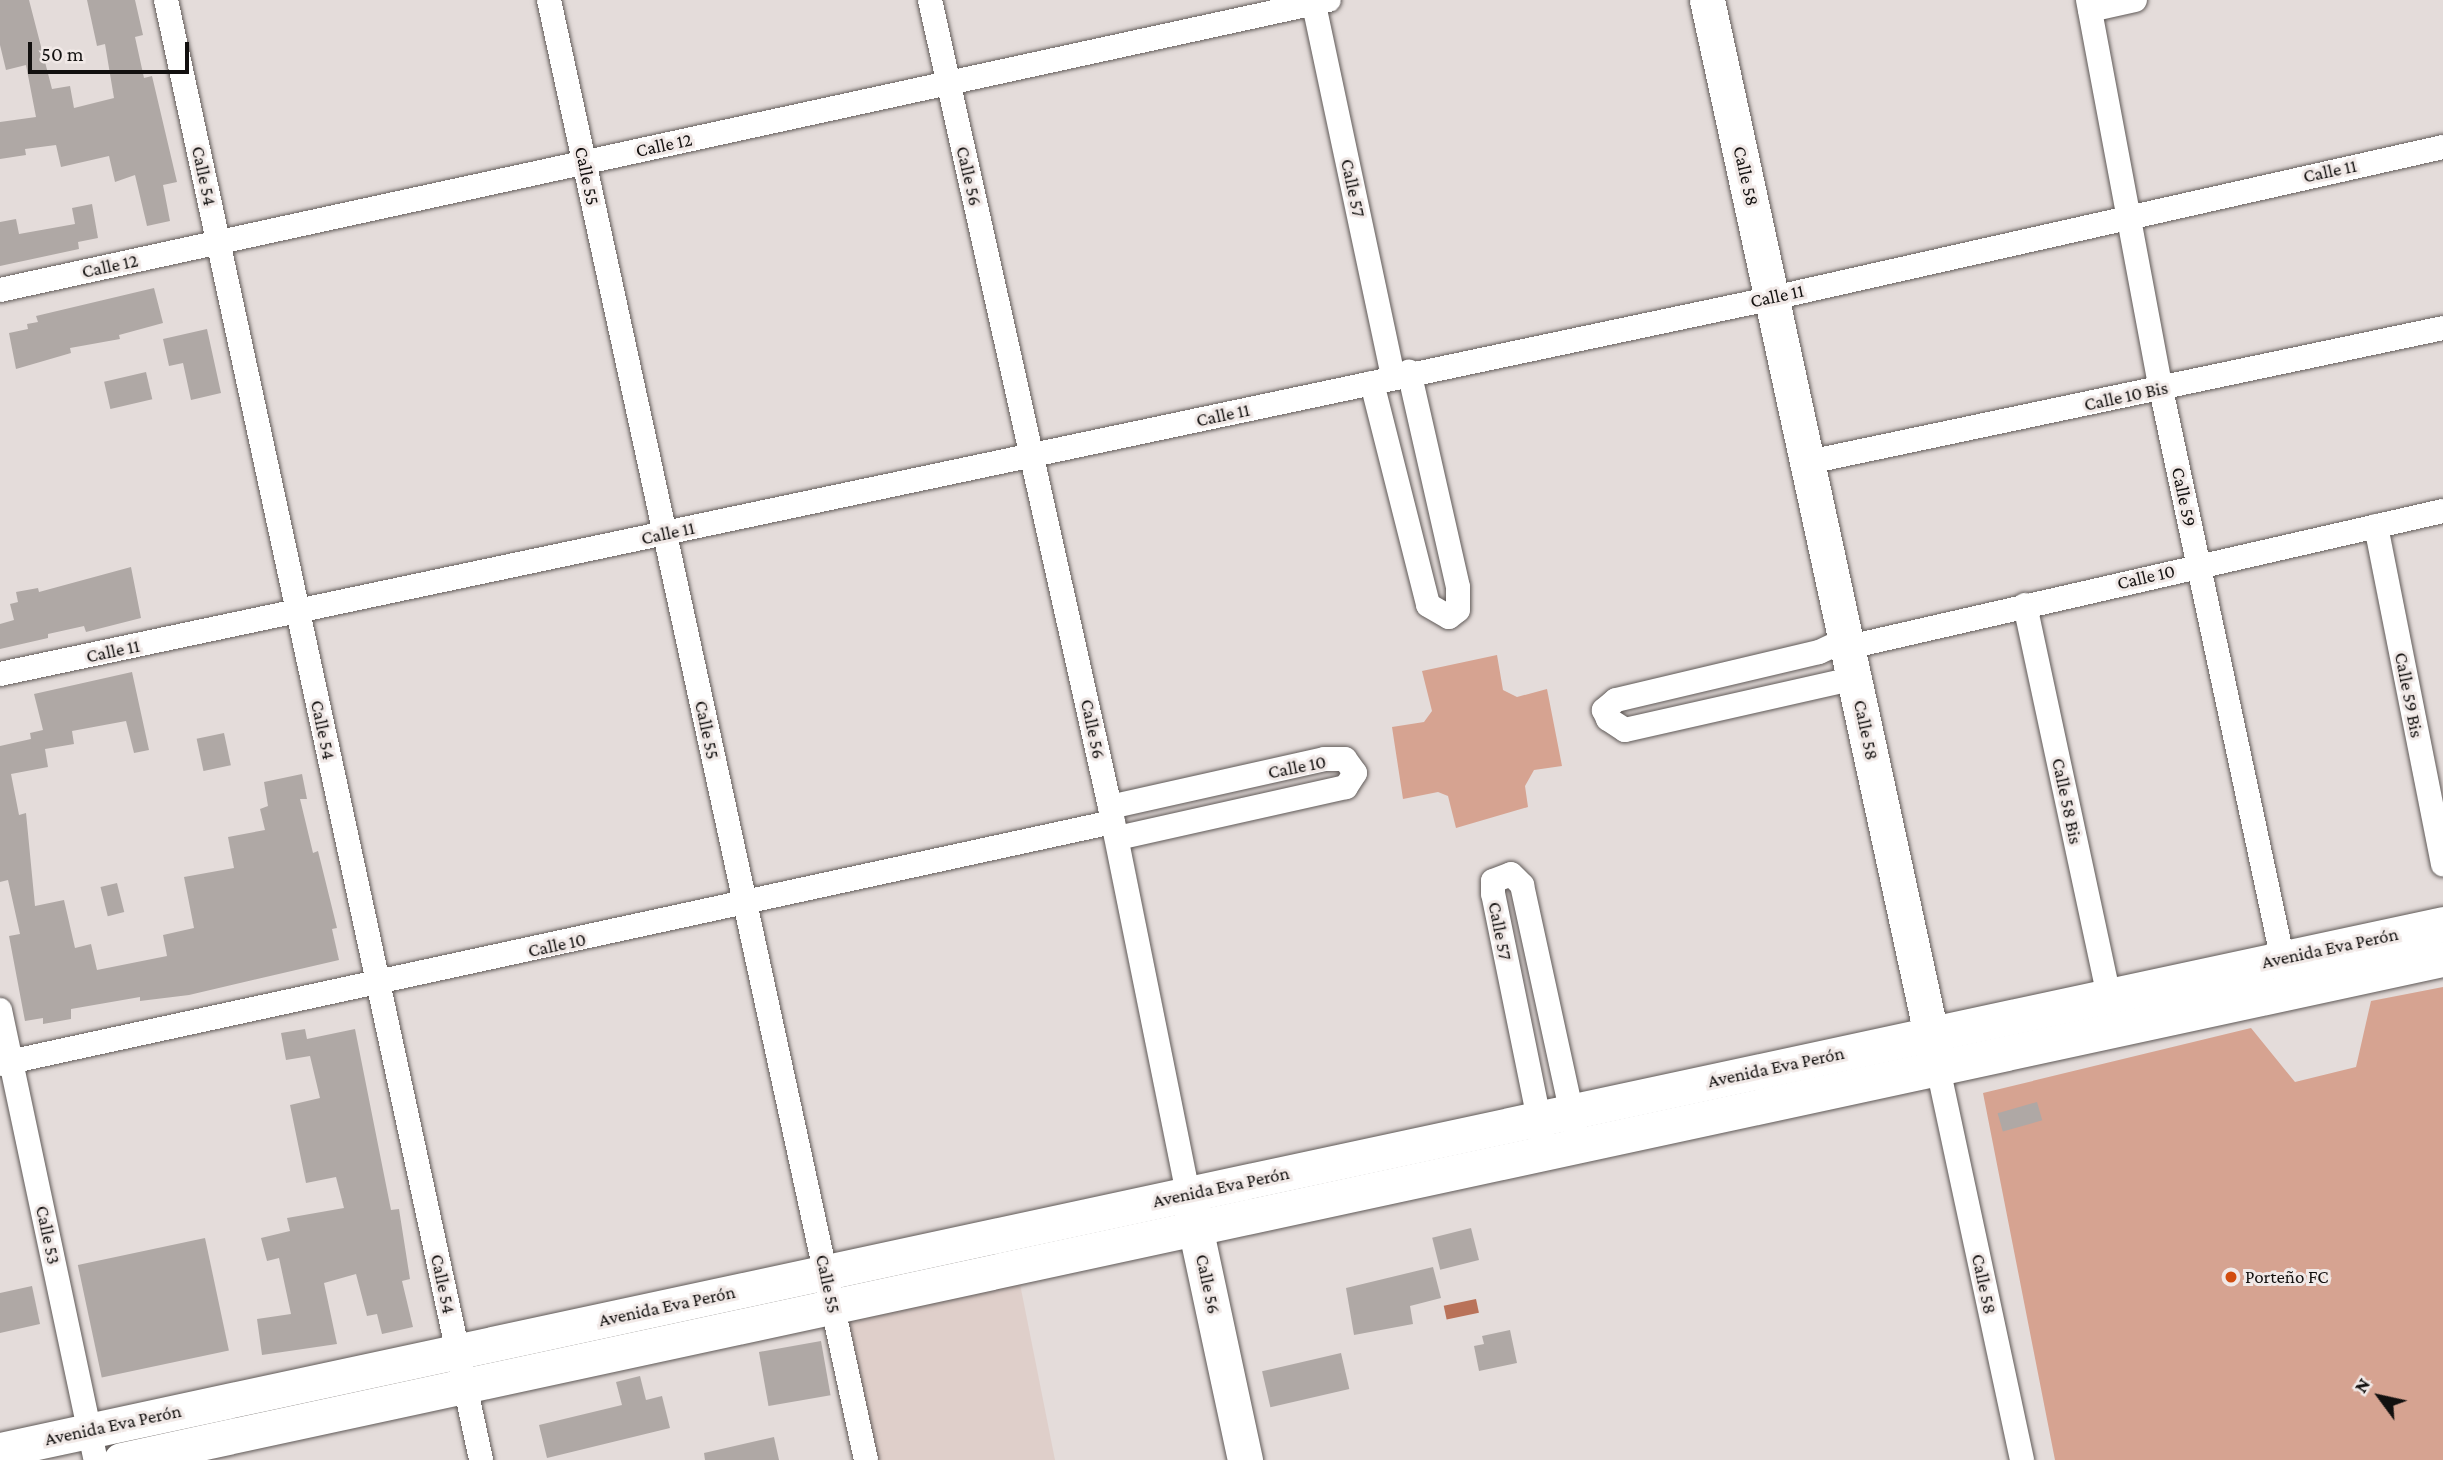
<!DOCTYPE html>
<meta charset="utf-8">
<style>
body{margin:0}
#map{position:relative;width:2443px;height:1460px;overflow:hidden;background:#e4dcda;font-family:"Crimson Pro",serif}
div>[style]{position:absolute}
.built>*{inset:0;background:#dfcfca}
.green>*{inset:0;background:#d6a391}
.water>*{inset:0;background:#b97259;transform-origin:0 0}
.building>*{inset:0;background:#afa8a5;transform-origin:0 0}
.roads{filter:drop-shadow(0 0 2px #605a58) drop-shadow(0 0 2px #605a58)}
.street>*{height:24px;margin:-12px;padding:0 12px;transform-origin:12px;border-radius:12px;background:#fff}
.secondary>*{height:35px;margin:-17.5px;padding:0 17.5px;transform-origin:17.5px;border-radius:17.5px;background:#fff}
.dots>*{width:19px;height:19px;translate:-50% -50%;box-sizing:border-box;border:4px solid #f1e9e7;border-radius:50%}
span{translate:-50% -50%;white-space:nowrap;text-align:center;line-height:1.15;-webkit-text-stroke:6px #f1e9e7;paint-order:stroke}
.street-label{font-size:19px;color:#12100f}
.poi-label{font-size:19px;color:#12100f}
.left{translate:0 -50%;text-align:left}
.north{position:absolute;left:2345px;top:1362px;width:70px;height:70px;-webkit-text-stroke:5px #f1e9e7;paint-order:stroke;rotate:303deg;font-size:19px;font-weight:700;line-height:28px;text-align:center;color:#12100f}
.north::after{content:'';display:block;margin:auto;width:24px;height:32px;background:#12100f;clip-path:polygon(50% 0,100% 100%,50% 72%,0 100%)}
.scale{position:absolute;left:28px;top:42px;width:161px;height:32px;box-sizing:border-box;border:4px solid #12100f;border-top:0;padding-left:9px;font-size:21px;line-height:24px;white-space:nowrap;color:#12100f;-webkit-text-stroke:5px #f1e9e7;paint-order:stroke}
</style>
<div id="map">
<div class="built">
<i style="clip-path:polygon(1020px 1284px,1055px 1460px,874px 1460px,842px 1322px)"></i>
</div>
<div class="green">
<i style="clip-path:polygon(1497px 655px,1503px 690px,1517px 697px,1547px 689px,1562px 766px,1534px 770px,1525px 786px,1528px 807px,1456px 828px,1448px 796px,1438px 792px,1403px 799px,1392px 727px,1424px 722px,1432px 711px,1422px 671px)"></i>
<i style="clip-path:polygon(2443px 987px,2443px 1460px,2055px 1460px,1983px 1093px,2251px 1028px,2295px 1082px,2356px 1067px,2371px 1001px)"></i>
</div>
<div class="water">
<i style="left:1476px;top:1299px;width:14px;height:33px;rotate:78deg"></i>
</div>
<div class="building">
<i style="clip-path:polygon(0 0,29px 0,52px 89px,70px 86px,74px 108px,114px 98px,105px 44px,97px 46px,87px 0,135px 0,143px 35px,135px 37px,144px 78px,152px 76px,177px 182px,163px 185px,170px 221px,147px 226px,135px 175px,115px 182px,109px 156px,61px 167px,56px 145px,25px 149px,26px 155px,0 159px,0 122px,36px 117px,26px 65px,6px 70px,0 45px)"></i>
<i style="clip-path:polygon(92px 204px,98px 238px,78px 242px,79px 249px,0 266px,0 222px,16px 219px,19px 234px,75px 224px,72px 208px)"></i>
<i style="clip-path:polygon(154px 288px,163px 323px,119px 335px,120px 339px,70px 348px,71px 353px,16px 369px,9px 333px,28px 329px,27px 324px,38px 322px,36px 316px)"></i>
<i style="clip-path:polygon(207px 329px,221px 393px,191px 400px,183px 363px,169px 366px,163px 339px)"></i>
<i style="left:146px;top:372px;width:28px;height:43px;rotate:77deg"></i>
<i style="clip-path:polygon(131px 567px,141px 618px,86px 632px,84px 626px,48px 634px,48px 638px,0 649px,0 624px,14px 620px,10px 604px,18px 602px,16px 592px,38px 588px,39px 592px)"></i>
<i style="clip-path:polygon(132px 672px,149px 750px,134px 753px,126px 721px,72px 731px,74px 744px,45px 749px,48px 767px,11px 774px,19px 815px,26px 813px,35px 906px,64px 900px,75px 948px,91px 944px,97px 970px,167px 956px,163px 935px,194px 928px,184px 877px,234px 868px,228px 837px,265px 830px,260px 809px,268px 806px,264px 782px,302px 774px,307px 799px,300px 799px,313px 853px,318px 851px,337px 928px,332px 929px,339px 960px,189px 995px,140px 1001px,140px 997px,71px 1009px,71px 1019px,43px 1024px,43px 1018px,25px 1021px,9px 936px,20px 934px,8px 880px,0 882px,0 746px,31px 739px,30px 733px,43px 730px,34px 694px)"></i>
<i style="left:224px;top:733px;width:33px;height:28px;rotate:78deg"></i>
<i style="left:117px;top:883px;width:30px;height:17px;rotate:76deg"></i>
<i style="clip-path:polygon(305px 1029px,307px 1039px,355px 1029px,391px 1210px,399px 1209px,410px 1279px,402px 1281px,413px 1327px,382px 1334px,377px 1314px,367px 1316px,356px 1274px,324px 1283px,337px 1344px,262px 1355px,257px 1319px,291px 1314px,279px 1258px,267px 1261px,261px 1238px,290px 1231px,287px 1218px,344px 1208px,336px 1177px,306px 1183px,290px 1105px,320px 1098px,310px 1056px,286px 1060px,281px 1033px)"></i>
<i style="left:2037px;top:1102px;width:19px;height:41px;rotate:74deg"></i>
<i style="left:1471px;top:1228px;width:33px;height:40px;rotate:76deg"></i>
<i style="left:205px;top:1238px;width:115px;height:130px;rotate:78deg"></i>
<i style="clip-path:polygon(1433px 1267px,1441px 1298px,1410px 1306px,1413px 1324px,1354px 1335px,1346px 1288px)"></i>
<i style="clip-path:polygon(32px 1286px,40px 1324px,0 1333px,0 1293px)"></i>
<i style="clip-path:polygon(1510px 1330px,1517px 1363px,1479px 1371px,1474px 1346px,1484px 1344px,1482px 1336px)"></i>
<i style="left:821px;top:1341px;width:55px;height:63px;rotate:80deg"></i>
<i style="left:1341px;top:1353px;width:37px;height:81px;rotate:77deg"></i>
<i style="clip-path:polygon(640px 1376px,646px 1400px,662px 1396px,670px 1428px,547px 1458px,539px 1425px,622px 1405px,616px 1382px)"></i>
<i style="clip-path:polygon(774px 1437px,779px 1460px,705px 1460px,704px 1453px)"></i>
</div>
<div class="roads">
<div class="street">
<i style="left:166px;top:0;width:1494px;rotate:77.82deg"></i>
<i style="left:549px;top:0;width:1494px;rotate:77.75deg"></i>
<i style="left:930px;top:0;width:827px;rotate:77.43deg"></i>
<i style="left:1110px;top:807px;width:395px;rotate:78.6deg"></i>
<i style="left:1313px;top:0;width:384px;rotate:78deg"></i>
<i style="left:2088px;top:0;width:396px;rotate:79.4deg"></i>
<i style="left:2161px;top:389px;width:599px;rotate:77.96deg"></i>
<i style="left:2090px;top:10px;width:46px;rotate:-12.5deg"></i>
<i style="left:0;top:290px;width:1360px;rotate:-12.31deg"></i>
<i style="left:1372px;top:383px;width:229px;rotate:75.8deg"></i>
<i style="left:1428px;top:605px;width:24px;rotate:30deg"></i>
<i style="left:1449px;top:617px;width:11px;rotate:-38deg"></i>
<i style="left:1458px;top:610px;width:23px;rotate:-90deg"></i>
<i style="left:1458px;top:587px;width:221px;rotate:-102.8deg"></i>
<i style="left:1809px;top:462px;width:648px;rotate:-11.93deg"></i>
<i style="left:2376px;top:526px;width:345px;rotate:78.8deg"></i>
<i style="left:2025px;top:605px;width:400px;rotate:77.9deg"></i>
<i style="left:1847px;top:639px;width:31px;rotate:155deg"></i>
<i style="left:1819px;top:652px;width:209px;rotate:166.7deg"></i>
<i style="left:1616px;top:700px;width:16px;rotate:140deg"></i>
<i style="left:1604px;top:710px;width:10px;rotate:66deg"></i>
<i style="left:1608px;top:719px;width:20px;rotate:33deg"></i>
<i style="left:1625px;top:730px;width:236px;rotate:-12.7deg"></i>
<i style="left:1849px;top:647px;width:609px;rotate:-12.9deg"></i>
<i style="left:0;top:674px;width:1812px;rotate:-11.97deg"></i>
<i style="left:1773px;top:298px;width:687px;rotate:-12.7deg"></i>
<i style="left:1110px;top:807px;width:219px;rotate:-12.6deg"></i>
<i style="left:1324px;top:759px;width:21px"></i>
<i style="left:1345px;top:759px;width:17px;rotate:54deg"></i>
<i style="left:1355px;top:773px;width:17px;rotate:123deg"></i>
<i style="left:1346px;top:787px;width:235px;rotate:167.4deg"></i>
<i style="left:0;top:1010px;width:460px;rotate:78deg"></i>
<i style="left:0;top:1064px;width:1139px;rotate:-12.27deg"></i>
<i style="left:1938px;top:1068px;width:401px;rotate:77.9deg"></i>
<i style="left:1542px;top:1134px;width:245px;rotate:-101.5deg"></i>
<i style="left:1493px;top:894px;width:13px;rotate:-90deg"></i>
<i style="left:1493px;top:881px;width:19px;rotate:-21deg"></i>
<i style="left:1511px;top:874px;width:16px;rotate:45deg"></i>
<i style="left:1522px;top:885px;width:249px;rotate:77.7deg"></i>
</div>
<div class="secondary">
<i style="left:1707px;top:0;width:1082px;rotate:77.78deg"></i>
<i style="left:1191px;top:1208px;width:258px;rotate:77.9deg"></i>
<i style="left:0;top:1450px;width:2499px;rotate:-12.15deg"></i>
<i style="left:121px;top:1460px;width:2375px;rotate:-12.18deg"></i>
</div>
</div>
<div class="dots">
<i style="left:2231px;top:1277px;background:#d24d0f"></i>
</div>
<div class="street-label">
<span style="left:664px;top:145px;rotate:-12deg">Calle 12</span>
<span style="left:2330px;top:171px;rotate:-12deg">Calle 11</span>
<span style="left:204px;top:176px;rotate:78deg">Calle 54</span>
<span style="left:587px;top:176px;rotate:78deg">Calle 55</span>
<span style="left:969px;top:176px;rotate:77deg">Calle 56</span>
<span style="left:1746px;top:176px;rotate:77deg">Calle 58</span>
<span style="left:1353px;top:188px;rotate:78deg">Calle 57</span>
<span style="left:110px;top:266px;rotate:-12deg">Calle 12</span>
<span style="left:1777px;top:296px;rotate:-12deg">Calle 11</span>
<span style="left:2126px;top:396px;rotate:-12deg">Calle 10 Bis</span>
<span style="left:1223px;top:415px;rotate:-12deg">Calle 11</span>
<span style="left:2184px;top:497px;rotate:78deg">Calle 59</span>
<span style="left:668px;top:533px;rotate:-12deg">Calle 11</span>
<span style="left:2146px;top:577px;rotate:-13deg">Calle 10</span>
<span style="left:113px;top:651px;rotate:-12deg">Calle 11</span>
<span style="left:2409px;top:695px;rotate:79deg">Calle 59 Bis</span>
<span style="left:1093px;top:729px;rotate:78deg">Calle 56</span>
<span style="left:323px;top:730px;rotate:78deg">Calle 54</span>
<span style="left:707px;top:730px;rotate:78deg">Calle 55</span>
<span style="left:1866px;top:730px;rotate:78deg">Calle 58</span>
<span style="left:1297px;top:767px;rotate:-11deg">Calle 10</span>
<span style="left:2067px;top:801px;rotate:78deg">Calle 58 Bis</span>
<span style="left:1500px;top:931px;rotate:79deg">Calle 57</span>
<span style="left:557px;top:945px;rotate:-12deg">Calle 10</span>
<span style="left:2330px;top:948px;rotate:-12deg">Avenida Eva Perón</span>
<span style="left:1776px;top:1067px;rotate:-12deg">Avenida Eva Perón</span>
<span style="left:1221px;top:1187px;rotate:-12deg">Avenida Eva Perón</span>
<span style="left:48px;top:1235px;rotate:78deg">Calle 53</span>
<span style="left:443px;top:1284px;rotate:78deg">Calle 54</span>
<span style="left:828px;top:1284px;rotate:78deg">Calle 55</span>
<span style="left:1208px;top:1284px;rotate:78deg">Calle 56</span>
<span style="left:1984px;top:1284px;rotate:78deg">Calle 58</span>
<span style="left:667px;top:1306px;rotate:-12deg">Avenida Eva Perón</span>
<span style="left:113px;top:1425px;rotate:-12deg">Avenida Eva Perón</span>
</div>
<div class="poi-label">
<span class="left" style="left:2245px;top:1277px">Porteño FC</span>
</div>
<div class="north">N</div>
<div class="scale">50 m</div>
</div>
